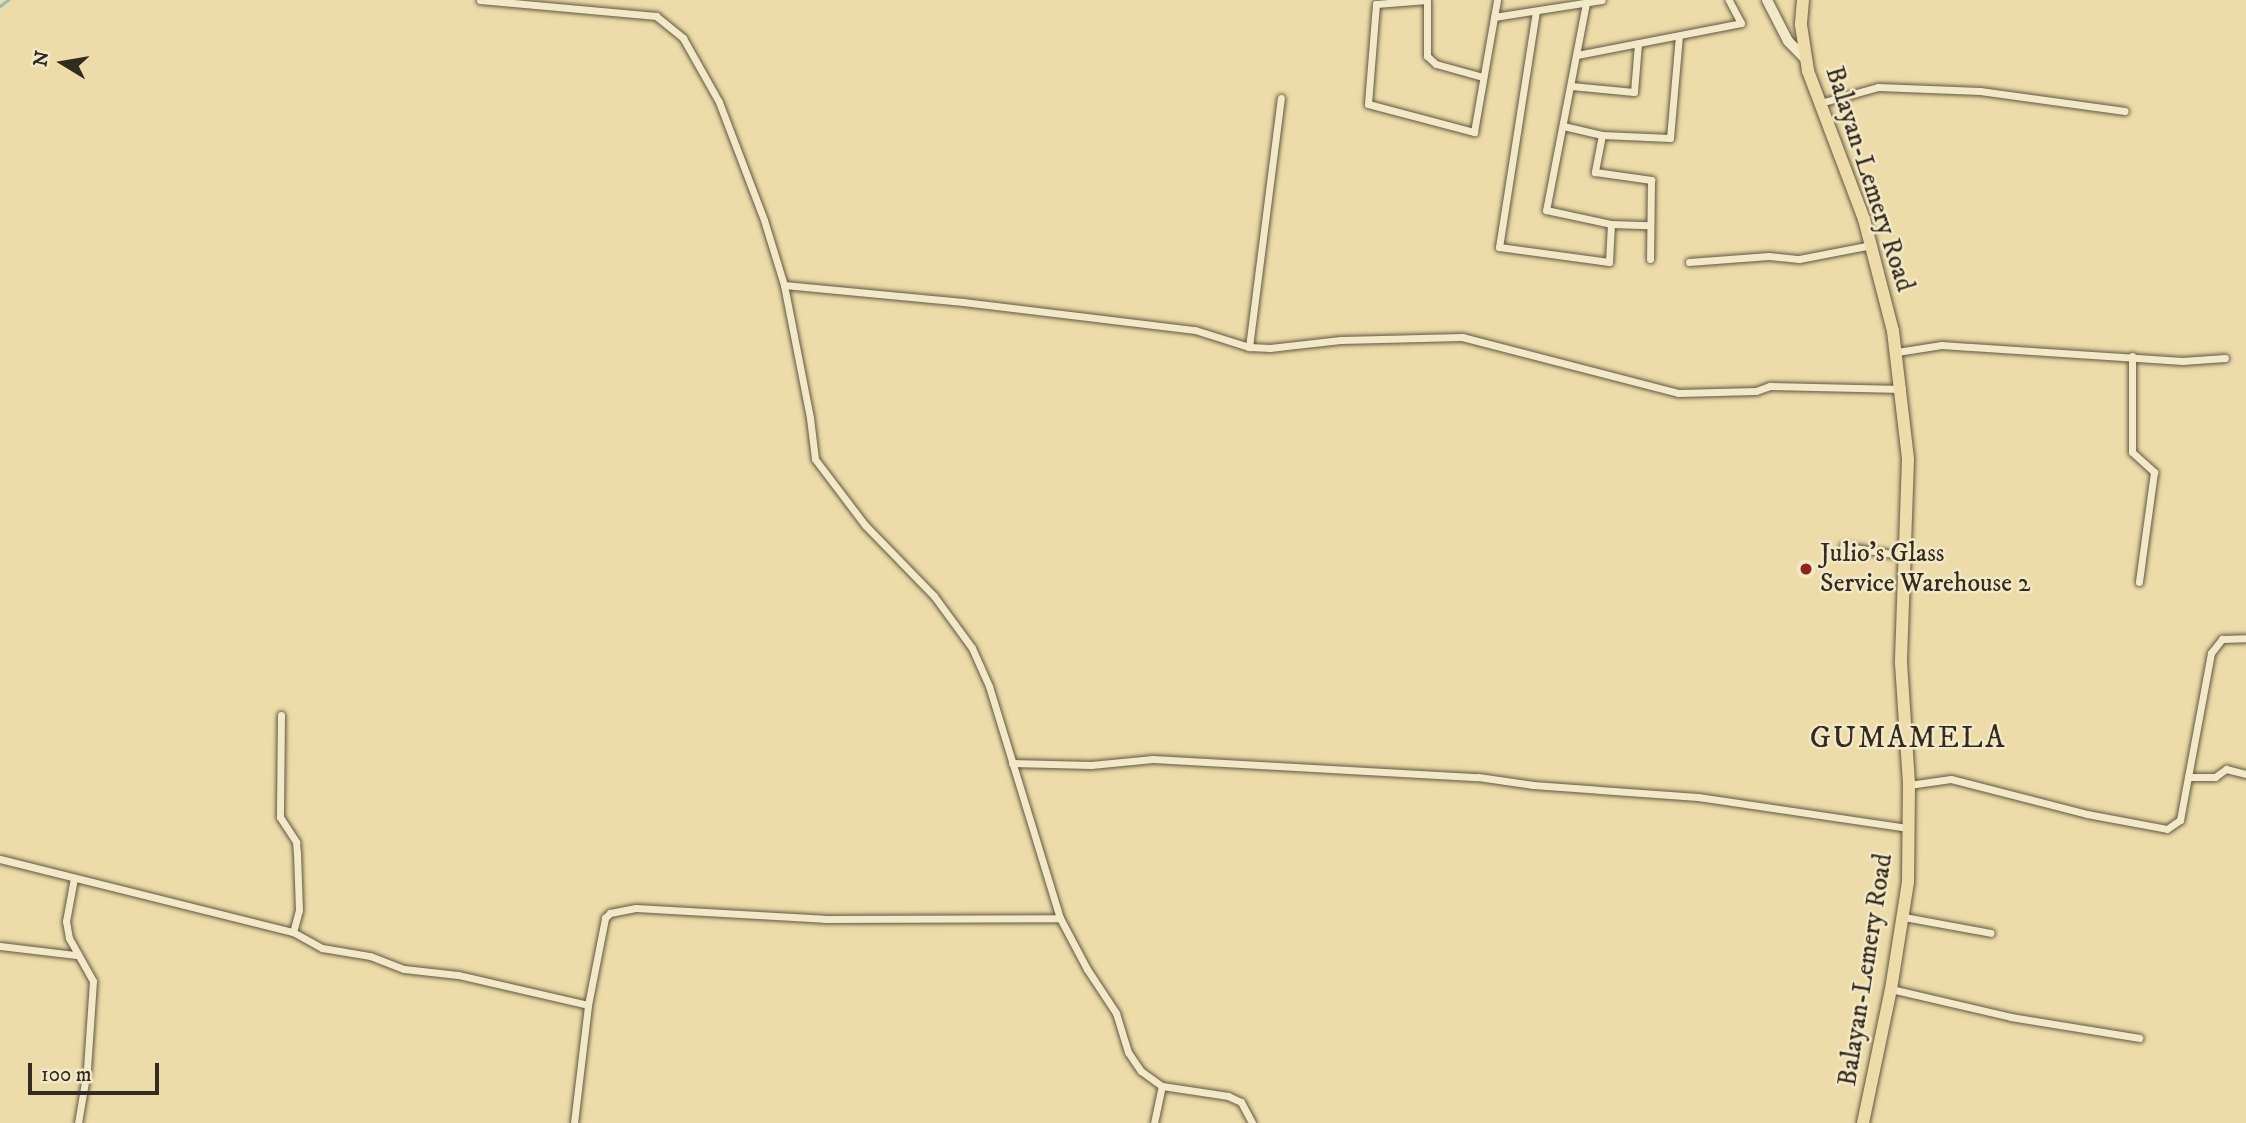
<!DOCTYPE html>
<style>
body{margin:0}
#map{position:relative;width:2246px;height:1123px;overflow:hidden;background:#eddca9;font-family:"IM FELL DW Pica",serif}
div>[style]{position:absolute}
.stream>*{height:2.5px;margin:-1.25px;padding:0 1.25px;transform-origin:1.25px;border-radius:1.25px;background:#9bbab0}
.roads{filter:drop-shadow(0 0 2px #625642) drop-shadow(0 0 2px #625642)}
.street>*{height:7px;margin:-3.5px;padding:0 3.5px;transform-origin:3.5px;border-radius:3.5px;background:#f3e8c7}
.secondary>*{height:10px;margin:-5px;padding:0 5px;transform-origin:5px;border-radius:5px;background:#f3e8c7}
.primary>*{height:12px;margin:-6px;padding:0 6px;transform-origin:6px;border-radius:6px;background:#eddca9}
.dots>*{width:19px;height:19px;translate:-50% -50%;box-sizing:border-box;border:4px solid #f3e8c7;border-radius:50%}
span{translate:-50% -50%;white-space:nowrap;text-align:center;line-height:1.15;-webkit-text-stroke:5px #f3e8c7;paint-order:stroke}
.street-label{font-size:26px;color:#332a20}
.poi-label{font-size:26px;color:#332a20}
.left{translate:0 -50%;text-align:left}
.quarter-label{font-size:30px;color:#332a20;letter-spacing:2px}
.north{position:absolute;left:28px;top:28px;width:70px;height:70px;-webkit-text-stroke:5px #f3e8c7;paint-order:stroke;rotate:281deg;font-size:19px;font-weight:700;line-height:28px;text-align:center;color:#332a20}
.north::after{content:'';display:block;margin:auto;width:24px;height:32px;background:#332a20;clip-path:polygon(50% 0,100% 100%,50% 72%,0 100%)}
.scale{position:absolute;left:28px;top:1063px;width:131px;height:32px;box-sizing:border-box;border:4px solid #332a20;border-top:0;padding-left:9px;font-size:21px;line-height:24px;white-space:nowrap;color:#332a20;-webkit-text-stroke:5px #f3e8c7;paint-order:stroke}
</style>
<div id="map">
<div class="stream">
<i style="left:0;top:6px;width:10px;rotate:-37deg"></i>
</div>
<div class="roads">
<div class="street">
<i style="left:480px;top:0;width:177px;rotate:5.2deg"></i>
<i style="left:656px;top:16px;width:35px;rotate:39deg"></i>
<i style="left:683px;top:38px;width:73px;rotate:60.6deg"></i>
<i style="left:719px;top:102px;width:126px;rotate:69.1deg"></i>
<i style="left:764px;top:220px;width:68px;rotate:72.9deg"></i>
<i style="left:784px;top:285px;width:136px;rotate:78.9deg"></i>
<i style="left:810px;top:418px;width:41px;rotate:83deg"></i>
<i style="left:815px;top:459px;width:83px;rotate:52.9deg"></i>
<i style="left:865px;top:525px;width:99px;rotate:45.8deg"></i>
<i style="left:934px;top:596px;width:64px;rotate:53.8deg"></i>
<i style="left:972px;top:648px;width:42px;rotate:65.9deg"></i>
<i style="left:989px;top:686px;width:243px;rotate:73deg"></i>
<i style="left:1060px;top:918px;width:58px;rotate:62.1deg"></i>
<i style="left:1087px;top:969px;width:53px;rotate:56.6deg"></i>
<i style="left:1116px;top:1013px;width:41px;rotate:72.9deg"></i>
<i style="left:1128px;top:1052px;width:23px;rotate:56deg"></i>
<i style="left:1141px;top:1071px;width:26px;rotate:36deg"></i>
<i style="left:1162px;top:1086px;width:67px;rotate:8.6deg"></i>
<i style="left:1228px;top:1096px;width:14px;rotate:25deg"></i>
<i style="left:1241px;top:1102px;width:24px;rotate:62deg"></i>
<i style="left:1427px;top:0;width:51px;rotate:175.5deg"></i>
<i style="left:1376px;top:4px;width:100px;rotate:94.6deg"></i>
<i style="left:1368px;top:104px;width:110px;rotate:14.8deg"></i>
<i style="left:1474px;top:132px;width:134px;rotate:-80.1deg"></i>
<i style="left:1427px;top:1px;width:55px;rotate:90deg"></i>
<i style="left:1427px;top:56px;width:12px;rotate:42deg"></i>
<i style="left:1436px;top:64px;width:49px;rotate:15.5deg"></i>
<i style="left:1586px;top:3px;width:211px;rotate:100.9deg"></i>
<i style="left:1546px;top:210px;width:66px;rotate:12.2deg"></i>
<i style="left:1611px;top:224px;width:38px;rotate:2deg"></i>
<i style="left:1536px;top:11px;width:239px;rotate:98.9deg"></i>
<i style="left:1499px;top:247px;width:111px;rotate:7.8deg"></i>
<i style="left:1609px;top:262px;width:38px;rotate:-87deg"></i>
<i style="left:1494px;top:17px;width:109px;rotate:-8.9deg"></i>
<i style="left:1577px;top:55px;width:167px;rotate:-11deg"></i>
<i style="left:1741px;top:23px;width:26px;rotate:-118deg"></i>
<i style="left:1571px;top:86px;width:63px;rotate:5.4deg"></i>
<i style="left:1634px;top:92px;width:49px;rotate:-85.3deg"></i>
<i style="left:1820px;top:103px;width:60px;rotate:-15.4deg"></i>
<i style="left:1878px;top:87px;width:102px;rotate:2.2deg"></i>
<i style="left:1980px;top:91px;width:146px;rotate:7.9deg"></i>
<i style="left:1563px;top:126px;width:40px;rotate:13deg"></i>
<i style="left:1602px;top:135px;width:68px;rotate:2.5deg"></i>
<i style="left:1670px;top:138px;width:103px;rotate:-85deg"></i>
<i style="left:1602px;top:135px;width:38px;rotate:101deg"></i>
<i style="left:1595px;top:172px;width:57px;rotate:8.1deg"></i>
<i style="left:1651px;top:180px;width:79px;rotate:90.7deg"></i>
<i style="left:1689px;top:262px;width:80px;rotate:-4.3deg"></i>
<i style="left:1769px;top:256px;width:30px;rotate:6deg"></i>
<i style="left:1799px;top:259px;width:74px;rotate:-10.9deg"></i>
<i style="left:784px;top:285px;width:180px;rotate:5.4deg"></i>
<i style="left:963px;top:302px;width:234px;rotate:6.9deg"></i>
<i style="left:1195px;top:330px;width:57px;rotate:17.5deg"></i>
<i style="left:1249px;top:347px;width:21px;rotate:3deg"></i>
<i style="left:1270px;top:348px;width:71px;rotate:-6.4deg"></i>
<i style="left:1341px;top:340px;width:121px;rotate:-1.4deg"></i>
<i style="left:1462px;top:337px;width:223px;rotate:14.5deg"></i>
<i style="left:1678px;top:393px;width:78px;rotate:-1.5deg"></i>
<i style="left:1756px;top:391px;width:15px;rotate:-20deg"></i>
<i style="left:1770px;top:386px;width:132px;rotate:1.3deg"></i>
<i style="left:1249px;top:347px;width:251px;rotate:-82.7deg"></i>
<i style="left:1897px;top:352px;width:45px;rotate:-9deg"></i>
<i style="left:1941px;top:345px;width:242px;rotate:3.8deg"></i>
<i style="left:2182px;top:361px;width:43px;rotate:-4deg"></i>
<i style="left:2132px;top:356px;width:96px;rotate:90deg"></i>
<i style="left:2132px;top:452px;width:30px;rotate:42deg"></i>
<i style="left:2154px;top:472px;width:111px;rotate:97.8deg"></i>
<i style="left:1843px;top:546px;width:63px;rotate:9.2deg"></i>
<i style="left:281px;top:715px;width:102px;rotate:90.6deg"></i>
<i style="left:280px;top:817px;width:30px;rotate:57deg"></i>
<i style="left:296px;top:842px;width:11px;rotate:85deg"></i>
<i style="left:297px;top:853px;width:57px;rotate:88deg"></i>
<i style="left:299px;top:910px;width:23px;rotate:105deg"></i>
<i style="left:1012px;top:763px;width:79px;rotate:1.5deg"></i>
<i style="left:1091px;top:765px;width:62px;rotate:-5.5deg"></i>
<i style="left:1153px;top:759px;width:325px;rotate:3.2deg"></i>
<i style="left:1478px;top:777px;width:56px;rotate:8.3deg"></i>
<i style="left:1533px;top:785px;width:165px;rotate:4.2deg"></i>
<i style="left:1698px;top:797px;width:213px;rotate:8.4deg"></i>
<i style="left:2188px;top:777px;width:126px;rotate:-79.5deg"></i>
<i style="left:2211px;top:653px;width:18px;rotate:-52deg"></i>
<i style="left:2222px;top:639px;width:24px;rotate:-2deg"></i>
<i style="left:1909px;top:785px;width:42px;rotate:-8.1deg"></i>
<i style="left:1951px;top:779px;width:140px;rotate:14.4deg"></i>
<i style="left:2087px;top:814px;width:81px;rotate:10.6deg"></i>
<i style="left:2167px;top:829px;width:16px;rotate:-35deg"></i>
<i style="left:2180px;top:820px;width:44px;rotate:-79.5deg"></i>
<i style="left:2188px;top:777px;width:27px"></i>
<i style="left:2215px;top:777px;width:14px;rotate:-36deg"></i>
<i style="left:2226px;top:769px;width:21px;rotate:14deg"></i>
<i style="left:0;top:859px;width:302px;rotate:14deg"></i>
<i style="left:293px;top:932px;width:33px;rotate:29deg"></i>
<i style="left:322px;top:948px;width:49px;rotate:9.5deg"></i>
<i style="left:370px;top:956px;width:36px;rotate:21deg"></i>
<i style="left:404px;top:969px;width:54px;rotate:6.3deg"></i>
<i style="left:458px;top:975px;width:133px;rotate:13deg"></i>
<i style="left:74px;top:878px;width:44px;rotate:100.5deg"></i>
<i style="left:66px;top:921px;width:17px;rotate:80deg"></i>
<i style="left:69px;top:938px;width:49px;rotate:60.8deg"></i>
<i style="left:93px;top:981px;width:89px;rotate:93.9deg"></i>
<i style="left:87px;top:1070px;width:54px;rotate:99.6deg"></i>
<i style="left:1904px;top:917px;width:88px;rotate:10.4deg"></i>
<i style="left:0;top:946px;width:77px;rotate:6.8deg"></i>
<i style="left:1891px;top:989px;width:123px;rotate:13.1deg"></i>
<i style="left:2011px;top:1017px;width:130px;rotate:9.3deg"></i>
<i style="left:574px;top:1123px;width:119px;rotate:-83.2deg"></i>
<i style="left:588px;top:1005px;width:89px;rotate:-78.9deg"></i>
<i style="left:605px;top:918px;width:7px;rotate:-45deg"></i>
<i style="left:610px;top:913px;width:26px;rotate:-11deg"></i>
<i style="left:636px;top:908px;width:188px;rotate:3.3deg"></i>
<i style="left:824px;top:919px;width:236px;rotate:-0.2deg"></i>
<i style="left:1154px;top:1123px;width:38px;rotate:-78deg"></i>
</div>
<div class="secondary">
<i style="left:1767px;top:0;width:46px;rotate:62.9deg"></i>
<i style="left:1788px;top:41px;width:28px;rotate:46deg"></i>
</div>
<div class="primary">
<i style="left:1803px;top:0;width:25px;rotate:95deg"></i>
<i style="left:1801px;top:25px;width:47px;rotate:81.3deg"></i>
<i style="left:1808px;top:71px;width:158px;rotate:69.3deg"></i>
<i style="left:1864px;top:219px;width:116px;rotate:75.5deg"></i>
<i style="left:1893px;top:331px;width:129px;rotate:83.3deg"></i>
<i style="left:1908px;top:459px;width:204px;rotate:92deg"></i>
<i style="left:1901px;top:663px;width:122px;rotate:86.2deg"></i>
<i style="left:1909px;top:785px;width:97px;rotate:90.6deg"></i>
<i style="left:1908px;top:882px;width:108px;rotate:99deg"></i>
<i style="left:1891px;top:989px;width:137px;rotate:101.8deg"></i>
</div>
</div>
<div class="dots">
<i style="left:1806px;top:569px;background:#8f2418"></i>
</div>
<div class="street-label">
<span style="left:1869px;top:179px;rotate:72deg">Balayan-Lemery Road</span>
<span style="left:1866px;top:970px;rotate:-81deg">Balayan-Lemery Road</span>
</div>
<div class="poi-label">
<span class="left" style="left:1820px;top:569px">Julio's Glass<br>Service Warehouse 2</span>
</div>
<div class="quarter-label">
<span style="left:1908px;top:739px">GUMAMELA</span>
</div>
<div class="north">N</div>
<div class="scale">100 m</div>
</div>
